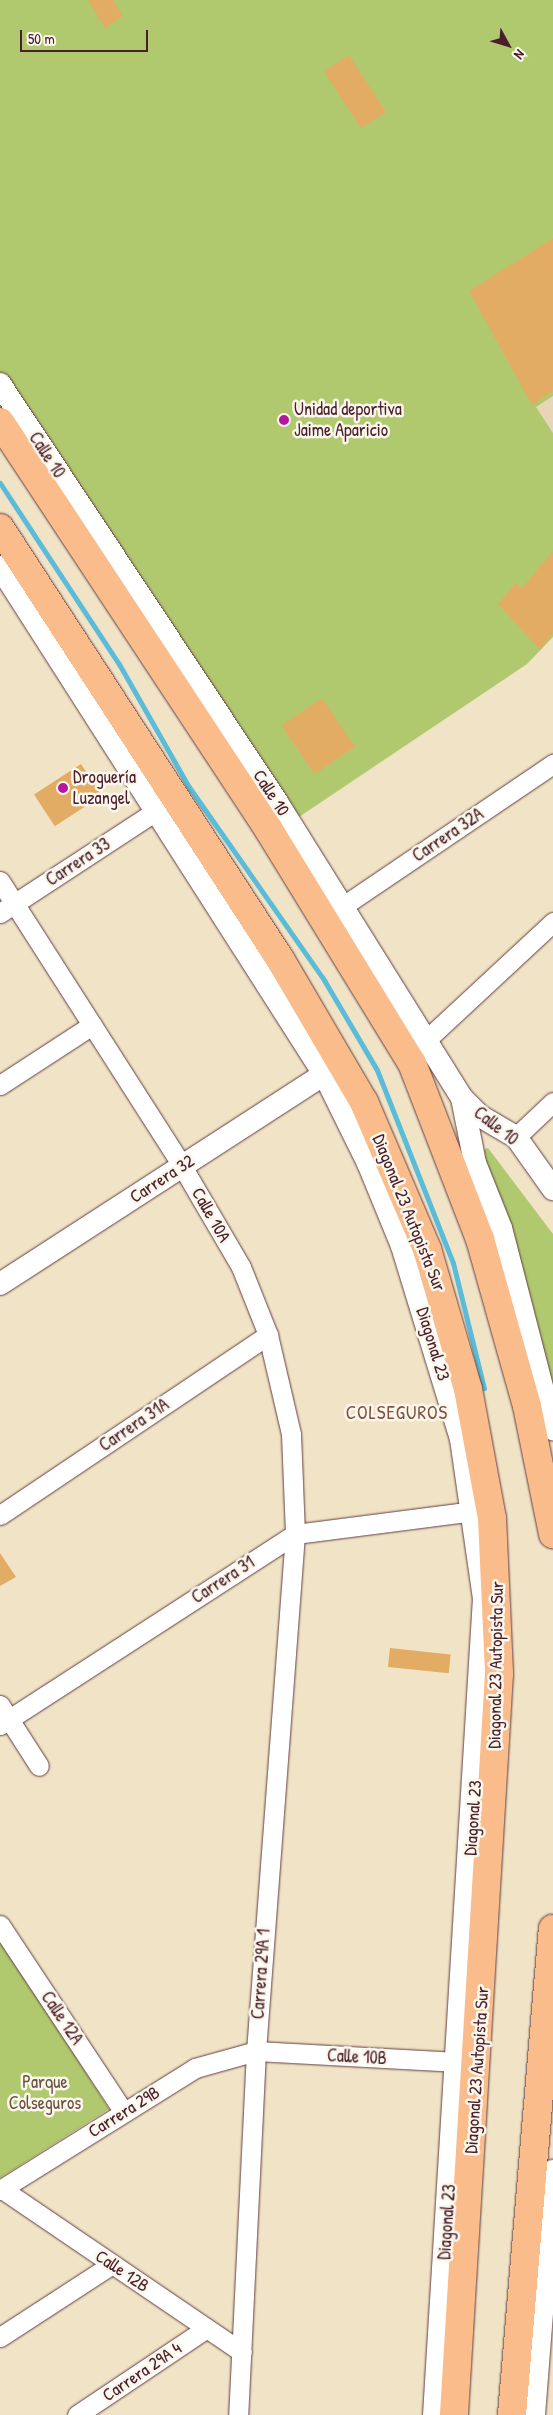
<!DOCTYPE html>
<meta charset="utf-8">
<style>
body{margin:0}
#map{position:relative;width:553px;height:2415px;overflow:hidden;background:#f1e4c6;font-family:"Patrick Hand",sans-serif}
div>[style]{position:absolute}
.built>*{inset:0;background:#e8d4b7}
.green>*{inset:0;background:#b1c96e}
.stream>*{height:5px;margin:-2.5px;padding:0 2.5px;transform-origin:2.5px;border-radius:2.5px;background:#5abcd9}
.building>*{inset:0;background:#e2ac64;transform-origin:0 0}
.roads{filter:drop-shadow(0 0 1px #633d42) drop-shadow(0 0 1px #633d42)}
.minor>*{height:19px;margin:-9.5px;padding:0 9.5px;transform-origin:9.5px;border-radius:9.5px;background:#fff}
.tertiary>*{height:22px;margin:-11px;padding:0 11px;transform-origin:11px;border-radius:11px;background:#fff}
.primary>*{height:28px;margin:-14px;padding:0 14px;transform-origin:14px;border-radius:14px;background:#f9bc8a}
.dots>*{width:14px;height:14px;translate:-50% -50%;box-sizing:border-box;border:2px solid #fbf7ec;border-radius:50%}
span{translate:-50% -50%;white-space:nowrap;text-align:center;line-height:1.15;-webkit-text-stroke:5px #fbf7ec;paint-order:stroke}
.poi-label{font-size:18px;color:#4a1f2b}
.left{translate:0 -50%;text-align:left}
.street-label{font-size:18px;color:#4a1f2b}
.park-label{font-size:18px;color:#69523f}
.neighbourhood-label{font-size:19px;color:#7f503f;letter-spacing:1px}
.north{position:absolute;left:483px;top:20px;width:50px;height:50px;-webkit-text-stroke:4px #fbf7ec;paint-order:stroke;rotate:129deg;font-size:14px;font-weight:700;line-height:20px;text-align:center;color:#4a1f2b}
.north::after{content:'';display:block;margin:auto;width:18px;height:22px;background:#4a1f2b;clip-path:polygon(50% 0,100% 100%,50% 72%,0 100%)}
.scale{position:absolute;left:20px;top:30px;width:128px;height:22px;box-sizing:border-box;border:2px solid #4a1f2b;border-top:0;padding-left:6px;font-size:15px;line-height:18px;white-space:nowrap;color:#4a1f2b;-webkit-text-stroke:4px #fbf7ec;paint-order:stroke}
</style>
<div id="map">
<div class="built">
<i style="clip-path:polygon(553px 396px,553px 433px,536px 407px)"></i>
</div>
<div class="green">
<i style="clip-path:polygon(0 0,553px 0,553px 396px,536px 407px,553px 433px,553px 637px,527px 664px,290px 823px,0 384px)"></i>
<i style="clip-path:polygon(488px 1148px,553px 1234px,553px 1390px,482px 1150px)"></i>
<i style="clip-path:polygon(0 1937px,109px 2109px,0 2178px)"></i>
</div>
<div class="stream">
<i style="left:0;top:483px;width:217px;rotate:56.7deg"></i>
<i style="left:119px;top:664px;width:142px;rotate:60.4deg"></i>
<i style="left:189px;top:787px;width:236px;rotate:55deg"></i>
<i style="left:324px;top:980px;width:104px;rotate:59.5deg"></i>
<i style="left:377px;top:1070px;width:207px;rotate:68.5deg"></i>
<i style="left:453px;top:1263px;width:129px;rotate:76.1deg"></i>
</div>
<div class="building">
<i style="clip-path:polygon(88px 0,113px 0,123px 16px,105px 28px)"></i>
<i style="left:349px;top:55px;width:68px;height:30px;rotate:57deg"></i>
<i style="clip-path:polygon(553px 238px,553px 391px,532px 405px,469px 291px)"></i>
<i style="clip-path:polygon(553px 551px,553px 634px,539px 649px,498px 604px,515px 583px,522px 588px)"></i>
<i style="left:322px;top:698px;width:59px;height:49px;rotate:56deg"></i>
<i style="left:81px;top:764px;width:38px;height:56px;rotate:57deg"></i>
<i style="clip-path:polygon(0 1553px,16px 1577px,0 1586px)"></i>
<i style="left:390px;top:1648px;width:61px;height:19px;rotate:6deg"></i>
</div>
<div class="roads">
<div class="minor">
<i style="left:0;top:881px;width:338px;rotate:57.4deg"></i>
<i style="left:182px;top:1166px;width:117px;rotate:59.7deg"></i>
<i style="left:241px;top:1267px;width:73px;rotate:68.3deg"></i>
<i style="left:268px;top:1335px;width:102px;rotate:76.9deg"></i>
<i style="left:291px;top:1434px;width:100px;rotate:87.7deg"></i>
<i style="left:295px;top:1534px;width:518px;rotate:94.31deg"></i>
<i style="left:256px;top:2051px;width:364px;rotate:92.8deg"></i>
<i style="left:343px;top:906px;width:254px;rotate:-34.1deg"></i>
<i style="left:0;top:913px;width:186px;rotate:-33.2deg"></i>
<i style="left:425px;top:1041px;width:175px;rotate:-42.9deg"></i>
<i style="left:0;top:1085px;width:110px;rotate:-33.1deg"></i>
<i style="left:516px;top:1137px;width:51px;rotate:-43.4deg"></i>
<i style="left:0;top:1515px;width:323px;rotate:-33.9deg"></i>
<i style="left:0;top:1705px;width:72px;rotate:57.4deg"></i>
<i style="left:0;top:1725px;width:351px;rotate:-32.9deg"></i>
<i style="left:295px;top:1534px;width:181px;rotate:-7.3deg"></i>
<i style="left:0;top:1925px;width:223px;rotate:56.5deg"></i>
<i style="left:2px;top:2189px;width:290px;rotate:34.2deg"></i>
<i style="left:0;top:2190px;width:230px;rotate:-32deg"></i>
<i style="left:195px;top:2068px;width:63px;rotate:-15.6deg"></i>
<i style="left:256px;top:2051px;width:202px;rotate:3.1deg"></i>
<i style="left:0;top:2337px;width:132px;rotate:-33deg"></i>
<i style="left:77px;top:2415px;width:156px;rotate:-33.8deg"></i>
</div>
<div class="tertiary">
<i style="left:0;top:384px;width:501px;rotate:56.47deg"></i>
<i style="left:277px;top:802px;width:349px;rotate:58deg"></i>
<i style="left:462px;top:1098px;width:25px;rotate:45deg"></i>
<i style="left:480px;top:1116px;width:42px;rotate:30.3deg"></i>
<i style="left:516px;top:1137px;width:64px;rotate:54.6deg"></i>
<i style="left:0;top:567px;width:602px;rotate:57.42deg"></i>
<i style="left:324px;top:1074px;width:99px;rotate:63.7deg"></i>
<i style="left:368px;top:1163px;width:90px;rotate:67.7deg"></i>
<i style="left:402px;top:1246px;width:202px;rotate:73deg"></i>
<i style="left:461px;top:1439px;width:161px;rotate:81.8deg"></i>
<i style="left:484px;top:1598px;width:819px;rotate:93.5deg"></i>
<i style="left:462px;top:1098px;width:66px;rotate:78.7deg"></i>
<i style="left:475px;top:1163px;width:70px;rotate:68.2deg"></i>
<i style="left:501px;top:1228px;width:208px;rotate:75.5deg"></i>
<i style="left:0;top:1284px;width:386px;rotate:-32.9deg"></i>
<i style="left:534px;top:2415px;width:245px;rotate:-85.5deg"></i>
</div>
<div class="primary">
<i style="left:0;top:422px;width:489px;rotate:56.6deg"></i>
<i style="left:269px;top:830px;width:273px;rotate:58.5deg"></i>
<i style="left:412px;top:1063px;width:189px;rotate:68.9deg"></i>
<i style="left:480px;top:1239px;width:173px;rotate:74.3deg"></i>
<i style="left:527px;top:1406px;width:131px;rotate:78.5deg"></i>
<i style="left:0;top:528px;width:514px;rotate:56.99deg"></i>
<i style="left:280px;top:959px;width:166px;rotate:59.6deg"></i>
<i style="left:364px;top:1102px;width:160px;rotate:66.8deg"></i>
<i style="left:427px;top:1249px;width:146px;rotate:73.7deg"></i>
<i style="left:468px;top:1389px;width:131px;rotate:79.5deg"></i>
<i style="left:492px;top:1518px;width:156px;rotate:87.4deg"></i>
<i style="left:499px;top:1674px;width:742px;rotate:93.48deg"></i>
<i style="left:512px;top:2415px;width:488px;rotate:-85.2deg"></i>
</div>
</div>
<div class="dots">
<i style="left:284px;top:420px;background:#b5179e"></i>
<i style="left:63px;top:788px;background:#b5179e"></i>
</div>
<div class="poi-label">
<span class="left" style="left:294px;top:420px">Unidad deportiva<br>Jaime Aparicio</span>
<span class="left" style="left:73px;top:788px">Droguería<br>Luzangel</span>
</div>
<div class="street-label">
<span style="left:47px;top:455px;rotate:57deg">Calle 10</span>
<span style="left:271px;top:793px;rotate:57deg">Calle 10</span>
<span style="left:448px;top:835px;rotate:-34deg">Carrera 32A</span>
<span style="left:78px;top:862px;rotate:-33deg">Carrera 33</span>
<span style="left:496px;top:1126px;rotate:38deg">Calle 10</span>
<span style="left:162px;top:1179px;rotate:-33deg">Carrera 32</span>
<span style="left:409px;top:1213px;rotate:68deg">Diagonal 23 Autopista Sur</span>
<span style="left:211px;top:1215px;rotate:60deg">Calle 10A</span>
<span style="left:433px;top:1344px;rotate:73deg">Diagonal 23</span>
<span style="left:134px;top:1425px;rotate:-34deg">Carrera 31A</span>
<span style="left:223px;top:1580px;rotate:-33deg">Carrera 31</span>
<span style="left:496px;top:1665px;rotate:-89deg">Diagonal 23 Autopista Sur</span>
<span style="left:473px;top:1818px;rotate:-86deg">Diagonal 23</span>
<span style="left:261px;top:1974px;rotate:-86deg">Carrera 29A 1</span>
<span style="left:62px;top:2018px;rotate:56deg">Calle 12A</span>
<span style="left:357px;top:2057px;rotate:3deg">Calle 10B</span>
<span style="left:477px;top:2070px;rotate:-86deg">Diagonal 23 Autopista Sur</span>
<span style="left:124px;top:2112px;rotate:-32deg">Carrera 29B</span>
<span style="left:447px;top:2222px;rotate:-86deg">Diagonal 23</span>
<span style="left:122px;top:2271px;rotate:34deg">Calle 12B</span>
<span style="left:142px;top:2372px;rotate:-34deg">Carrera 29A 4</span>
</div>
<div class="park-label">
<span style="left:45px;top:2093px">Parque<br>Colseguros</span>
</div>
<div class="neighbourhood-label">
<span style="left:397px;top:1413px">COLSEGUROS</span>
</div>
<div class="north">N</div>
<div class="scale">50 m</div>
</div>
